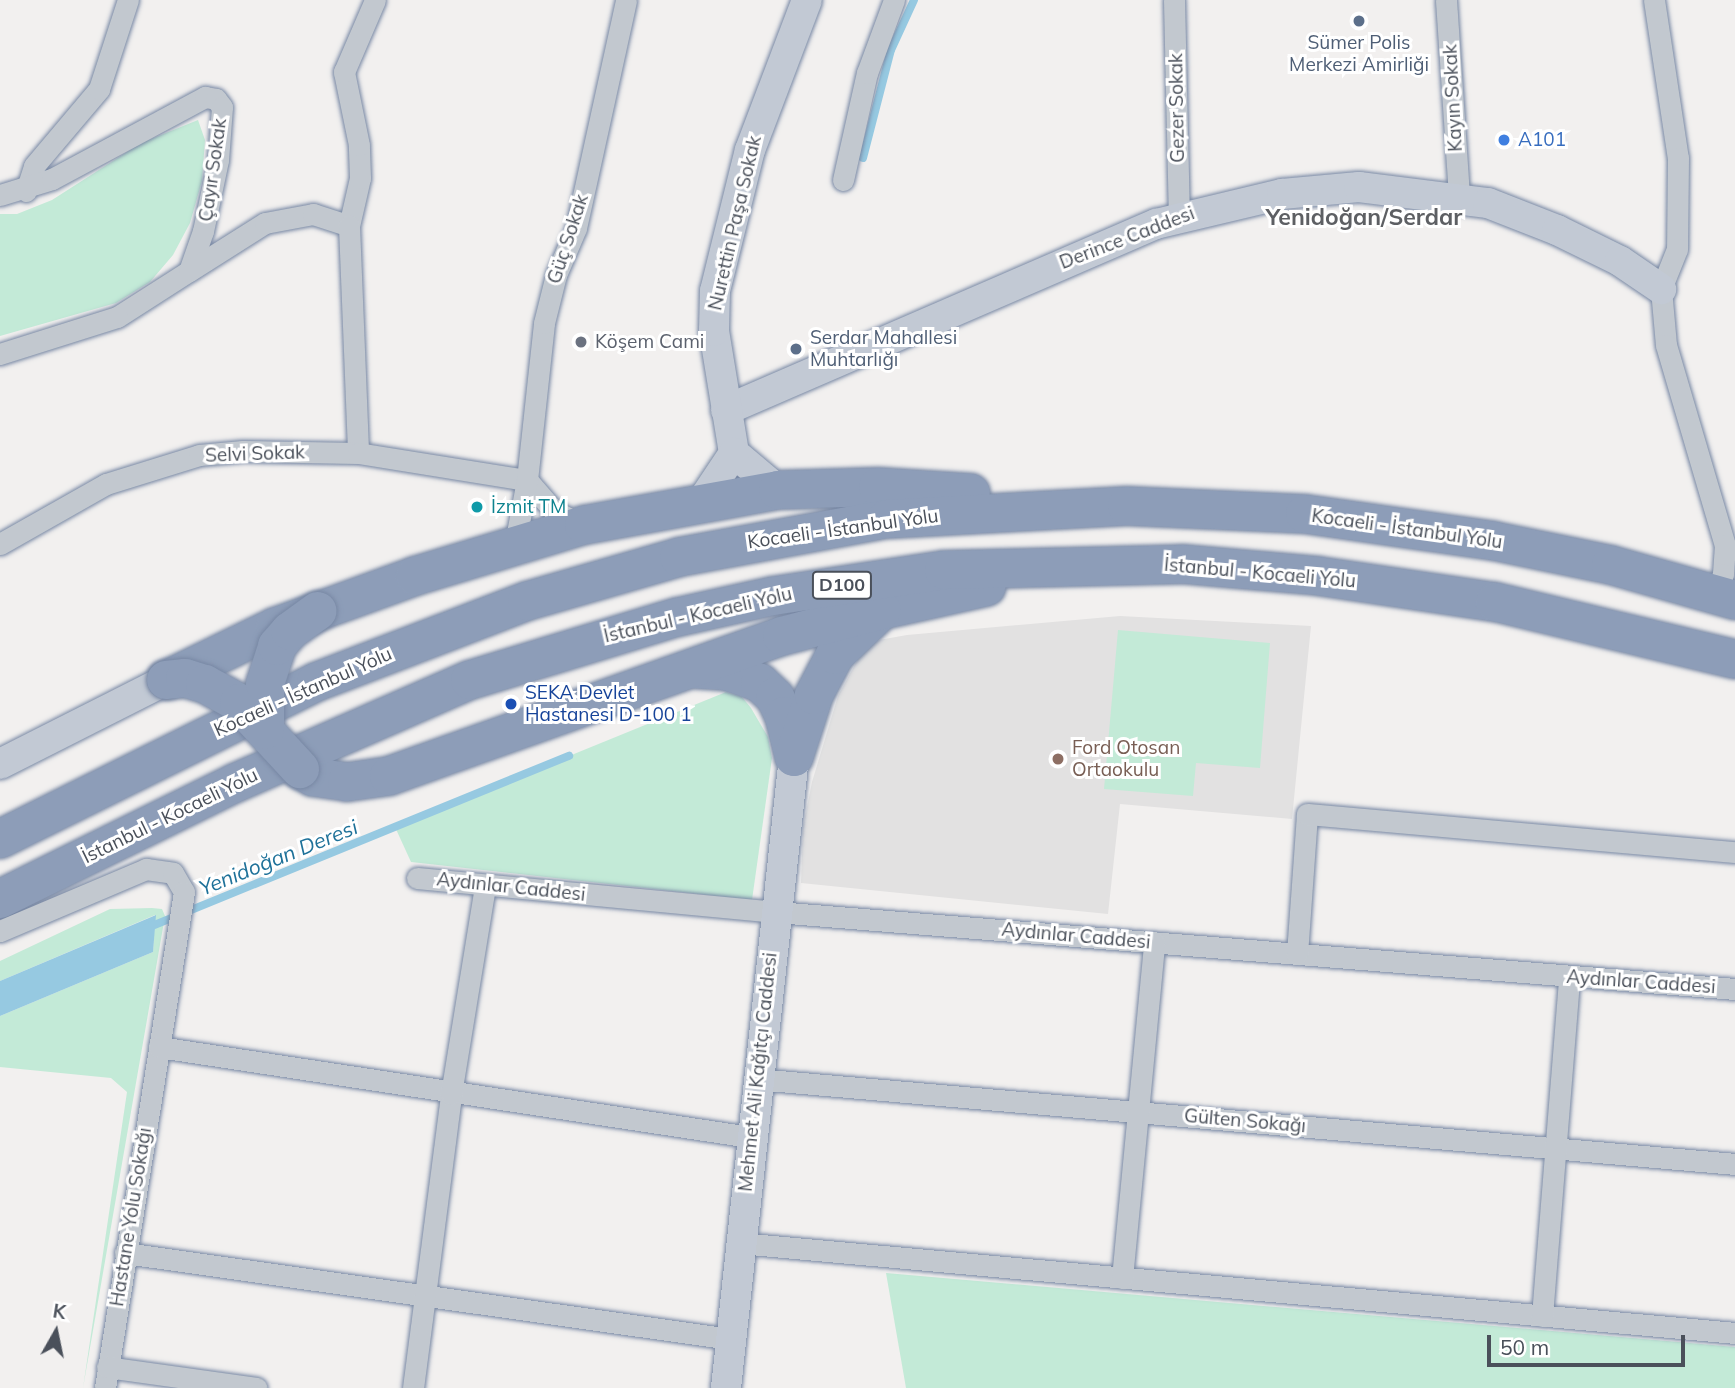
<!DOCTYPE html>
<meta charset="utf-8">
<style>
body{margin:0}
#map{position:relative;width:1735px;height:1388px;overflow:hidden;background:#f2f0ef;font-family:Mulish,sans-serif}
div>[style]{position:absolute}
.education>*{inset:0;background:#e2e1e1}
.green>*{inset:0;background:#c3ead7}
.water>*{inset:0;background:#96c9e1}
.stream>*{height:8px;margin:-4px;padding:0 4px;transform-origin:4px;border-radius:4px;background:#96c9e1}
.roads{filter:drop-shadow(0 0 2px #7888a4) drop-shadow(0 0 2px #7888a4)}
.street>*{height:21px;margin:-10.5px;padding:0 10.5px;transform-origin:10.5px;border-radius:10.5px;background:#c2c8cf}
.secondary>*{height:30px;margin:-15px;padding:0 15px;transform-origin:15px;border-radius:15px;background:#c2c9d4}
.highway>*{height:38px;margin:-19px;padding:0 19px;transform-origin:19px;border-radius:19px;background:#8d9db8}
.bridges{filter:drop-shadow(0 0 2px #7888a4) drop-shadow(0 0 2px #7888a4)}
.highway-bridge>*{height:38px;margin:-19px;padding:0 19px;transform-origin:19px;border-radius:19px;background:#8d9db8}
.dots>*{width:19px;height:19px;translate:-50% -50%;box-sizing:border-box;border:4px solid #fff;border-radius:50%}
span{translate:-50% -50%;white-space:nowrap;text-align:center;line-height:1.15;-webkit-text-stroke:6px #fff;paint-order:stroke}
.shield-label span{padding:2px 5px;background:#fff;border:2px solid;border-radius:5px;-webkit-text-stroke-width:0}
.shield-label{font-size:18px;color:#4a505a;font-weight:700}
.service-label{font-size:19px;color:#4e5e75}
.left{translate:0 -50%;text-align:left}
.street-label{font-size:19px;color:#4a505a}
.shop-label{font-size:19px;color:#366cbe}
.worship-label{font-size:19px;color:#5b616d}
.culture-label{font-size:19px;color:#0d838f}
.transit-label{font-size:19px;color:#164399}
.education-label{font-size:19px;color:#785e54}
.water-label{font-size:21px;color:#1e7199;font-style:italic}
.quarter-label{font-size:23px;color:#5d5f63;font-weight:700}
.north{position:absolute;left:21px;top:1297px;width:70px;height:70px;-webkit-text-stroke:5px #fff;paint-order:stroke;rotate:9deg;font-size:19px;font-weight:700;line-height:28px;text-align:center;color:#4a505a}
.north::after{content:'';display:block;margin:auto;width:24px;height:32px;background:#4a505a;clip-path:polygon(50% 0,100% 100%,50% 72%,0 100%)}
.scale{position:absolute;left:1487px;top:1335px;width:198px;height:32px;box-sizing:border-box;border:4px solid #4a505a;border-top:0;padding-left:9px;font-size:21px;line-height:24px;white-space:nowrap;color:#4a505a;-webkit-text-stroke:5px #fff;paint-order:stroke}
</style>
<div id="map">
<div class="education">
<i style="clip-path:polygon(1120px 616px,1311px 626px,1292px 819px,1120px 804px,1108px 914px,801px 883px,803px 827px,812px 782px,838px 696px,863px 650px,879px 640px,907px 635px)"></i>
</div>
<div class="green">
<i style="clip-path:polygon(198px 120px,205px 140px,202px 181px,190px 223px,173px 255px,150px 282px,116px 303px,0 336px,0 214px,17px 214px,52px 200px,141px 143px)"></i>
<i style="clip-path:polygon(1118px 630px,1270px 643px,1260px 768px,1196px 763px,1193px 796px,1104px 789px)"></i>
<i style="clip-path:polygon(726px 692px,742px 697px,751px 708px,768px 737px,772px 758px,752px 900px,411px 862px,395px 827px)"></i>
<i style="clip-path:polygon(152px 908px,162px 909px,165px 916px,83px 1388px,127px 1092px,111px 1078px,0 1067px,0 1016px,153px 952px,155px 915px,0 981px,0 961px,110px 909px)"></i>
<i style="clip-path:polygon(886px 1273px,1735px 1347px,1735px 1388px,906px 1388px)"></i>
</div>
<div class="water">
<i style="clip-path:polygon(156px 915px,153px 952px,0 1016px,0 981px)"></i>
</div>
<div class="stream">
<i style="left:863px;top:158px;width:112px;rotate:-75.5deg"></i>
<i style="left:891px;top:50px;width:55px;rotate:-65.3deg"></i>
<i style="left:147px;top:928px;width:456px;rotate:-22.2deg"></i>
</div>
<div class="roads">
<div class="street">
<i style="left:1174px;top:0;width:216px;rotate:88.7deg"></i>
<i style="left:1446px;top:0;width:196px;rotate:86.2deg"></i>
<i style="left:1654px;top:0;width:160px;rotate:81.4deg"></i>
<i style="left:1678px;top:158px;width:91px;rotate:90.6deg"></i>
<i style="left:1677px;top:249px;width:43px;rotate:111.8deg"></i>
<i style="left:1661px;top:289px;width:56px;rotate:84.9deg"></i>
<i style="left:1666px;top:345px;width:209px;rotate:73.6deg"></i>
<i style="left:1725px;top:545px;width:29px;rotate:94deg"></i>
<i style="left:1723px;top:574px;width:20px;rotate:110deg"></i>
<i style="left:843px;top:180px;width:110px;rotate:-77.4deg"></i>
<i style="left:867px;top:73px;width:78px;rotate:-69.7deg"></i>
<i style="left:26px;top:191px;width:26px;rotate:-72deg"></i>
<i style="left:34px;top:166px;width:101px;rotate:-49.8deg"></i>
<i style="left:99px;top:89px;width:94px;rotate:-72deg"></i>
<i style="left:0;top:195px;width:54px;rotate:-17.1deg"></i>
<i style="left:52px;top:179px;width:174px;rotate:-28.2deg"></i>
<i style="left:205px;top:97px;width:11px;rotate:10deg"></i>
<i style="left:216px;top:99px;width:10px;rotate:53deg"></i>
<i style="left:222px;top:107px;width:53px;rotate:94.3deg"></i>
<i style="left:218px;top:160px;width:73px;rotate:101.9deg"></i>
<i style="left:203px;top:231px;width:42px;rotate:109.3deg"></i>
<i style="left:189px;top:271px;width:85px;rotate:147.4deg"></i>
<i style="left:117px;top:317px;width:123px;rotate:162.5deg"></i>
<i style="left:349px;top:226px;width:49px;rotate:-77.1deg"></i>
<i style="left:360px;top:178px;width:33px;rotate:-92deg"></i>
<i style="left:359px;top:145px;width:75px;rotate:-101.6deg"></i>
<i style="left:344px;top:72px;width:78px;rotate:-66.7deg"></i>
<i style="left:189px;top:271px;width:90px;rotate:-32.3deg"></i>
<i style="left:265px;top:223px;width:49px;rotate:-10.6deg"></i>
<i style="left:313px;top:214px;width:38px;rotate:18deg"></i>
<i style="left:349px;top:226px;width:227px;rotate:87.7deg"></i>
<i style="left:527px;top:480px;width:41px;rotate:48.9deg"></i>
<i style="left:554px;top:511px;width:30px;rotate:26deg"></i>
<i style="left:0;top:544px;width:122px;rotate:-29.5deg"></i>
<i style="left:106px;top:484px;width:97px;rotate:-17.3deg"></i>
<i style="left:199px;top:455px;width:44px;rotate:-5.2deg"></i>
<i style="left:243px;top:451px;width:115px;rotate:1deg"></i>
<i style="left:358px;top:453px;width:171px;rotate:9.1deg"></i>
<i style="left:515px;top:544px;width:65px;rotate:-79.4deg"></i>
<i style="left:527px;top:480px;width:158px;rotate:-83.8deg"></i>
<i style="left:544px;top:323px;width:49px;rotate:-76deg"></i>
<i style="left:556px;top:275px;width:51px;rotate:-66.9deg"></i>
<i style="left:576px;top:228px;width:233px;rotate:-77.6deg"></i>
<i style="left:417px;top:878px;width:361px;rotate:5.4deg"></i>
<i style="left:776px;top:912px;width:962px;rotate:4.59deg"></i>
<i style="left:0;top:931px;width:159px;rotate:-23deg"></i>
<i style="left:146px;top:869px;width:27px;rotate:8deg"></i>
<i style="left:173px;top:873px;width:22px;rotate:60deg"></i>
<i style="left:184px;top:892px;width:502px;rotate:99.05deg"></i>
<i style="left:1297px;top:954px;width:140px;rotate:-85.9deg"></i>
<i style="left:1307px;top:814px;width:430px;rotate:5.1deg"></i>
<i style="left:159px;top:1047px;width:598px;rotate:8.66deg"></i>
<i style="left:756px;top:1079px;width:983px;rotate:4.96deg"></i>
<i style="left:739px;top:1243px;width:1000px;rotate:5.16deg"></i>
<i style="left:125px;top:1253px;width:612px;rotate:8.08deg"></i>
<i style="left:1122px;top:1278px;width:337px;rotate:-84.5deg"></i>
<i style="left:1542px;top:1316px;width:340px;rotate:-85.4deg"></i>
<i style="left:107px;top:1367px;width:151px;rotate:8deg"></i>
<i style="left:413px;top:1388px;width:296px;rotate:-82.6deg"></i>
<i style="left:451px;top:1094px;width:211px;rotate:-80.7deg"></i>
</div>
<div class="secondary">
<i style="left:726px;top:410px;width:469px;rotate:-23.4deg"></i>
<i style="left:1156px;top:224px;width:130px;rotate:-13.4deg"></i>
<i style="left:1282px;top:194px;width:77px;rotate:-5.2deg"></i>
<i style="left:1359px;top:187px;width:130px;rotate:7.1deg"></i>
<i style="left:1488px;top:203px;width:74px;rotate:21.4deg"></i>
<i style="left:1557px;top:230px;width:70px;rotate:26.2deg"></i>
<i style="left:1620px;top:261px;width:50px;rotate:34.3deg"></i>
<i style="left:734px;top:453px;width:124px;rotate:-99.3deg"></i>
<i style="left:714px;top:331px;width:40px;rotate:-88.6deg"></i>
<i style="left:715px;top:291px;width:145px;rotate:-76.1deg"></i>
<i style="left:750px;top:150px;width:160px;rotate:-69.2deg"></i>
<i style="left:734px;top:453px;width:57px;rotate:40.1deg"></i>
<i style="left:702px;top:501px;width:58px;rotate:-56.3deg"></i>
<i style="left:0;top:764px;width:186px;rotate:-26.8deg"></i>
<i style="left:726px;top:1388px;width:635px;rotate:-83.85deg"></i>
</div>
<div class="highway">
<i style="left:695px;top:669px;width:31px;rotate:4deg"></i>
<i style="left:726px;top:671px;width:36px;rotate:19deg"></i>
<i style="left:760px;top:683px;width:21px;rotate:43deg"></i>
<i style="left:775px;top:697px;width:21px;rotate:65deg"></i>
<i style="left:784px;top:716px;width:42px;rotate:76.3deg"></i>
<i style="left:166px;top:680px;width:121px;rotate:-25.9deg"></i>
<i style="left:275px;top:627px;width:149px;rotate:-20deg"></i>
<i style="left:415px;top:576px;width:177px;rotate:-16.8deg"></i>
<i style="left:584px;top:525px;width:197px;rotate:-10.2deg"></i>
<i style="left:778px;top:490px;width:100px;rotate:-1.7deg"></i>
<i style="left:878px;top:487px;width:93px;rotate:3.7deg"></i>
<i style="left:794px;top:757px;width:65px;rotate:-72.1deg"></i>
<i style="left:814px;top:695px;width:45px;rotate:-62.3deg"></i>
<i style="left:835px;top:655px;width:65px;rotate:-43.8deg"></i>
<i style="left:882px;top:610px;width:107px;rotate:-12.5deg"></i>
<i style="left:300px;top:769px;width:15px;rotate:32deg"></i>
<i style="left:313px;top:777px;width:34px;rotate:8deg"></i>
<i style="left:347px;top:782px;width:42px;rotate:-8.1deg"></i>
<i style="left:389px;top:776px;width:417px;rotate:-19.6deg"></i>
<i style="left:782px;top:636px;width:103px;rotate:-14.6deg"></i>
<i style="left:0;top:839px;width:353px;rotate:-26.4deg"></i>
<i style="left:316px;top:682px;width:226px;rotate:-21deg"></i>
<i style="left:527px;top:601px;width:158px;rotate:-16.1deg"></i>
<i style="left:679px;top:557px;width:211px;rotate:-10.4deg"></i>
<i style="left:887px;top:519px;width:240px;rotate:-3.1deg"></i>
<i style="left:1127px;top:506px;width:178px;rotate:2.6deg"></i>
<i style="left:1305px;top:514px;width:191px;rotate:8.1deg"></i>
<i style="left:1494px;top:541px;width:119px;rotate:11.6deg"></i>
<i style="left:1611px;top:565px;width:129px;rotate:15.8deg"></i>
<i style="left:0;top:899px;width:262px;rotate:-26.3deg"></i>
<i style="left:235px;top:783px;width:257px;rotate:-23.7deg"></i>
<i style="left:470px;top:680px;width:217px;rotate:-16.9deg"></i>
<i style="left:678px;top:617px;width:97px;rotate:-12.5deg"></i>
<i style="left:773px;top:596px;width:173px;rotate:-8.6deg"></i>
<i style="left:944px;top:570px;width:238px;rotate:-1.4deg"></i>
<i style="left:1182px;top:564px;width:137px;rotate:5deg"></i>
<i style="left:1318px;top:576px;width:179px;rotate:8.4deg"></i>
<i style="left:1495px;top:602px;width:247px;rotate:13.4deg"></i>
</div>
</div>
<div class="bridges">
<div class="highway-bridge">
<i style="left:166px;top:680px;width:19px;rotate:-6deg"></i>
<i style="left:185px;top:678px;width:21px;rotate:17deg"></i>
<i style="left:205px;top:684px;width:39px;rotate:29deg"></i>
<i style="left:239px;top:703px;width:90px;rotate:47.3deg"></i>
<i style="left:265px;top:730px;width:46px;rotate:-90deg"></i>
<i style="left:265px;top:684px;width:40px;rotate:-72deg"></i>
<i style="left:277px;top:646px;width:20px;rotate:-49deg"></i>
<i style="left:290px;top:631px;width:34px;rotate:-36deg"></i>
</div>
</div>
<div class="dots">
<i style="left:1359px;top:21px;background:#5c6f8a"></i>
<i style="left:1504px;top:140px;background:#3f7fe0"></i>
<i style="left:581px;top:342px;background:#6b7280"></i>
<i style="left:796px;top:349px;background:#5c6f8a"></i>
<i style="left:477px;top:507px;background:#0f9aa8"></i>
<i style="left:511px;top:704px;background:#1a4fb4"></i>
<i style="left:1058px;top:759px;background:#8d6e63"></i>
</div>
<div class="shield-label">
<span style="left:842px;top:585px">D100</span>
</div>
<div class="service-label">
<span style="left:1359px;top:54px">Sümer Polis<br>Merkezi Amirliği</span>
<span class="left" style="left:810px;top:349px">Serdar Mahallesi<br>Muhtarlığı</span>
</div>
<div class="street-label">
<span style="left:1453px;top:98px;rotate:-93deg">Kayın Sokak</span>
<span style="left:1177px;top:108px;rotate:-91deg">Gezer Sokak</span>
<span style="left:213px;top:170px;rotate:-82deg">Çayır Sokak</span>
<span style="left:735px;top:223px;rotate:-77deg">Nurettin Paşa Sokak</span>
<span style="left:1127px;top:238px;rotate:-21deg">Derince Caddesi</span>
<span style="left:568px;top:239px;rotate:-72deg">Güç Sokak</span>
<span style="left:255px;top:454px;rotate:-2deg">Selvi Sokak</span>
<span style="left:843px;top:529px;rotate:-8deg">Kocaeli - İstanbul Yolu</span>
<span style="left:1407px;top:529px;rotate:8deg">Kocaeli - İstanbul Yolu</span>
<span style="left:1260px;top:573px;rotate:5deg">İstanbul - Kocaeli Yolu</span>
<span style="left:698px;top:615px;rotate:-13deg">İstanbul - Kocaeli Yolu</span>
<span style="left:303px;top:692px;rotate:-24deg">Kocaeli - İstanbul Yolu</span>
<span style="left:170px;top:816px;rotate:-26deg">İstanbul - Kocaeli Yolu</span>
<span style="left:511px;top:887px;rotate:6deg">Aydınlar Caddesi</span>
<span style="left:1076px;top:936px;rotate:5deg">Aydınlar Caddesi</span>
<span style="left:1641px;top:982px;rotate:4deg">Aydınlar Caddesi</span>
<span style="left:758px;top:1072px;rotate:-84deg">Mehmet Ali Kağıtçı Caddesi</span>
<span style="left:1245px;top:1121px;rotate:5deg">Gülten Sokağı</span>
<span style="left:131px;top:1217px;rotate:-81deg">Hastane Yolu Sokağı</span>
</div>
<div class="shop-label">
<span class="left" style="left:1518px;top:140px">A101</span>
</div>
<div class="worship-label">
<span class="left" style="left:595px;top:342px">Köşem Cami</span>
</div>
<div class="culture-label">
<span class="left" style="left:491px;top:507px">İzmit TM</span>
</div>
<div class="transit-label">
<span class="left" style="left:525px;top:704px">SEKA Devlet<br>Hastanesi D-100 1</span>
</div>
<div class="education-label">
<span class="left" style="left:1072px;top:759px">Ford Otosan<br>Ortaokulu</span>
</div>
<div class="water-label">
<span style="left:278px;top:857px;rotate:-22deg">Yenidoğan Deresi</span>
</div>
<div class="quarter-label">
<span style="left:1364px;top:217px">Yenidoğan/Serdar</span>
</div>
<div class="north">K</div>
<div class="scale">50 m</div>
</div>
